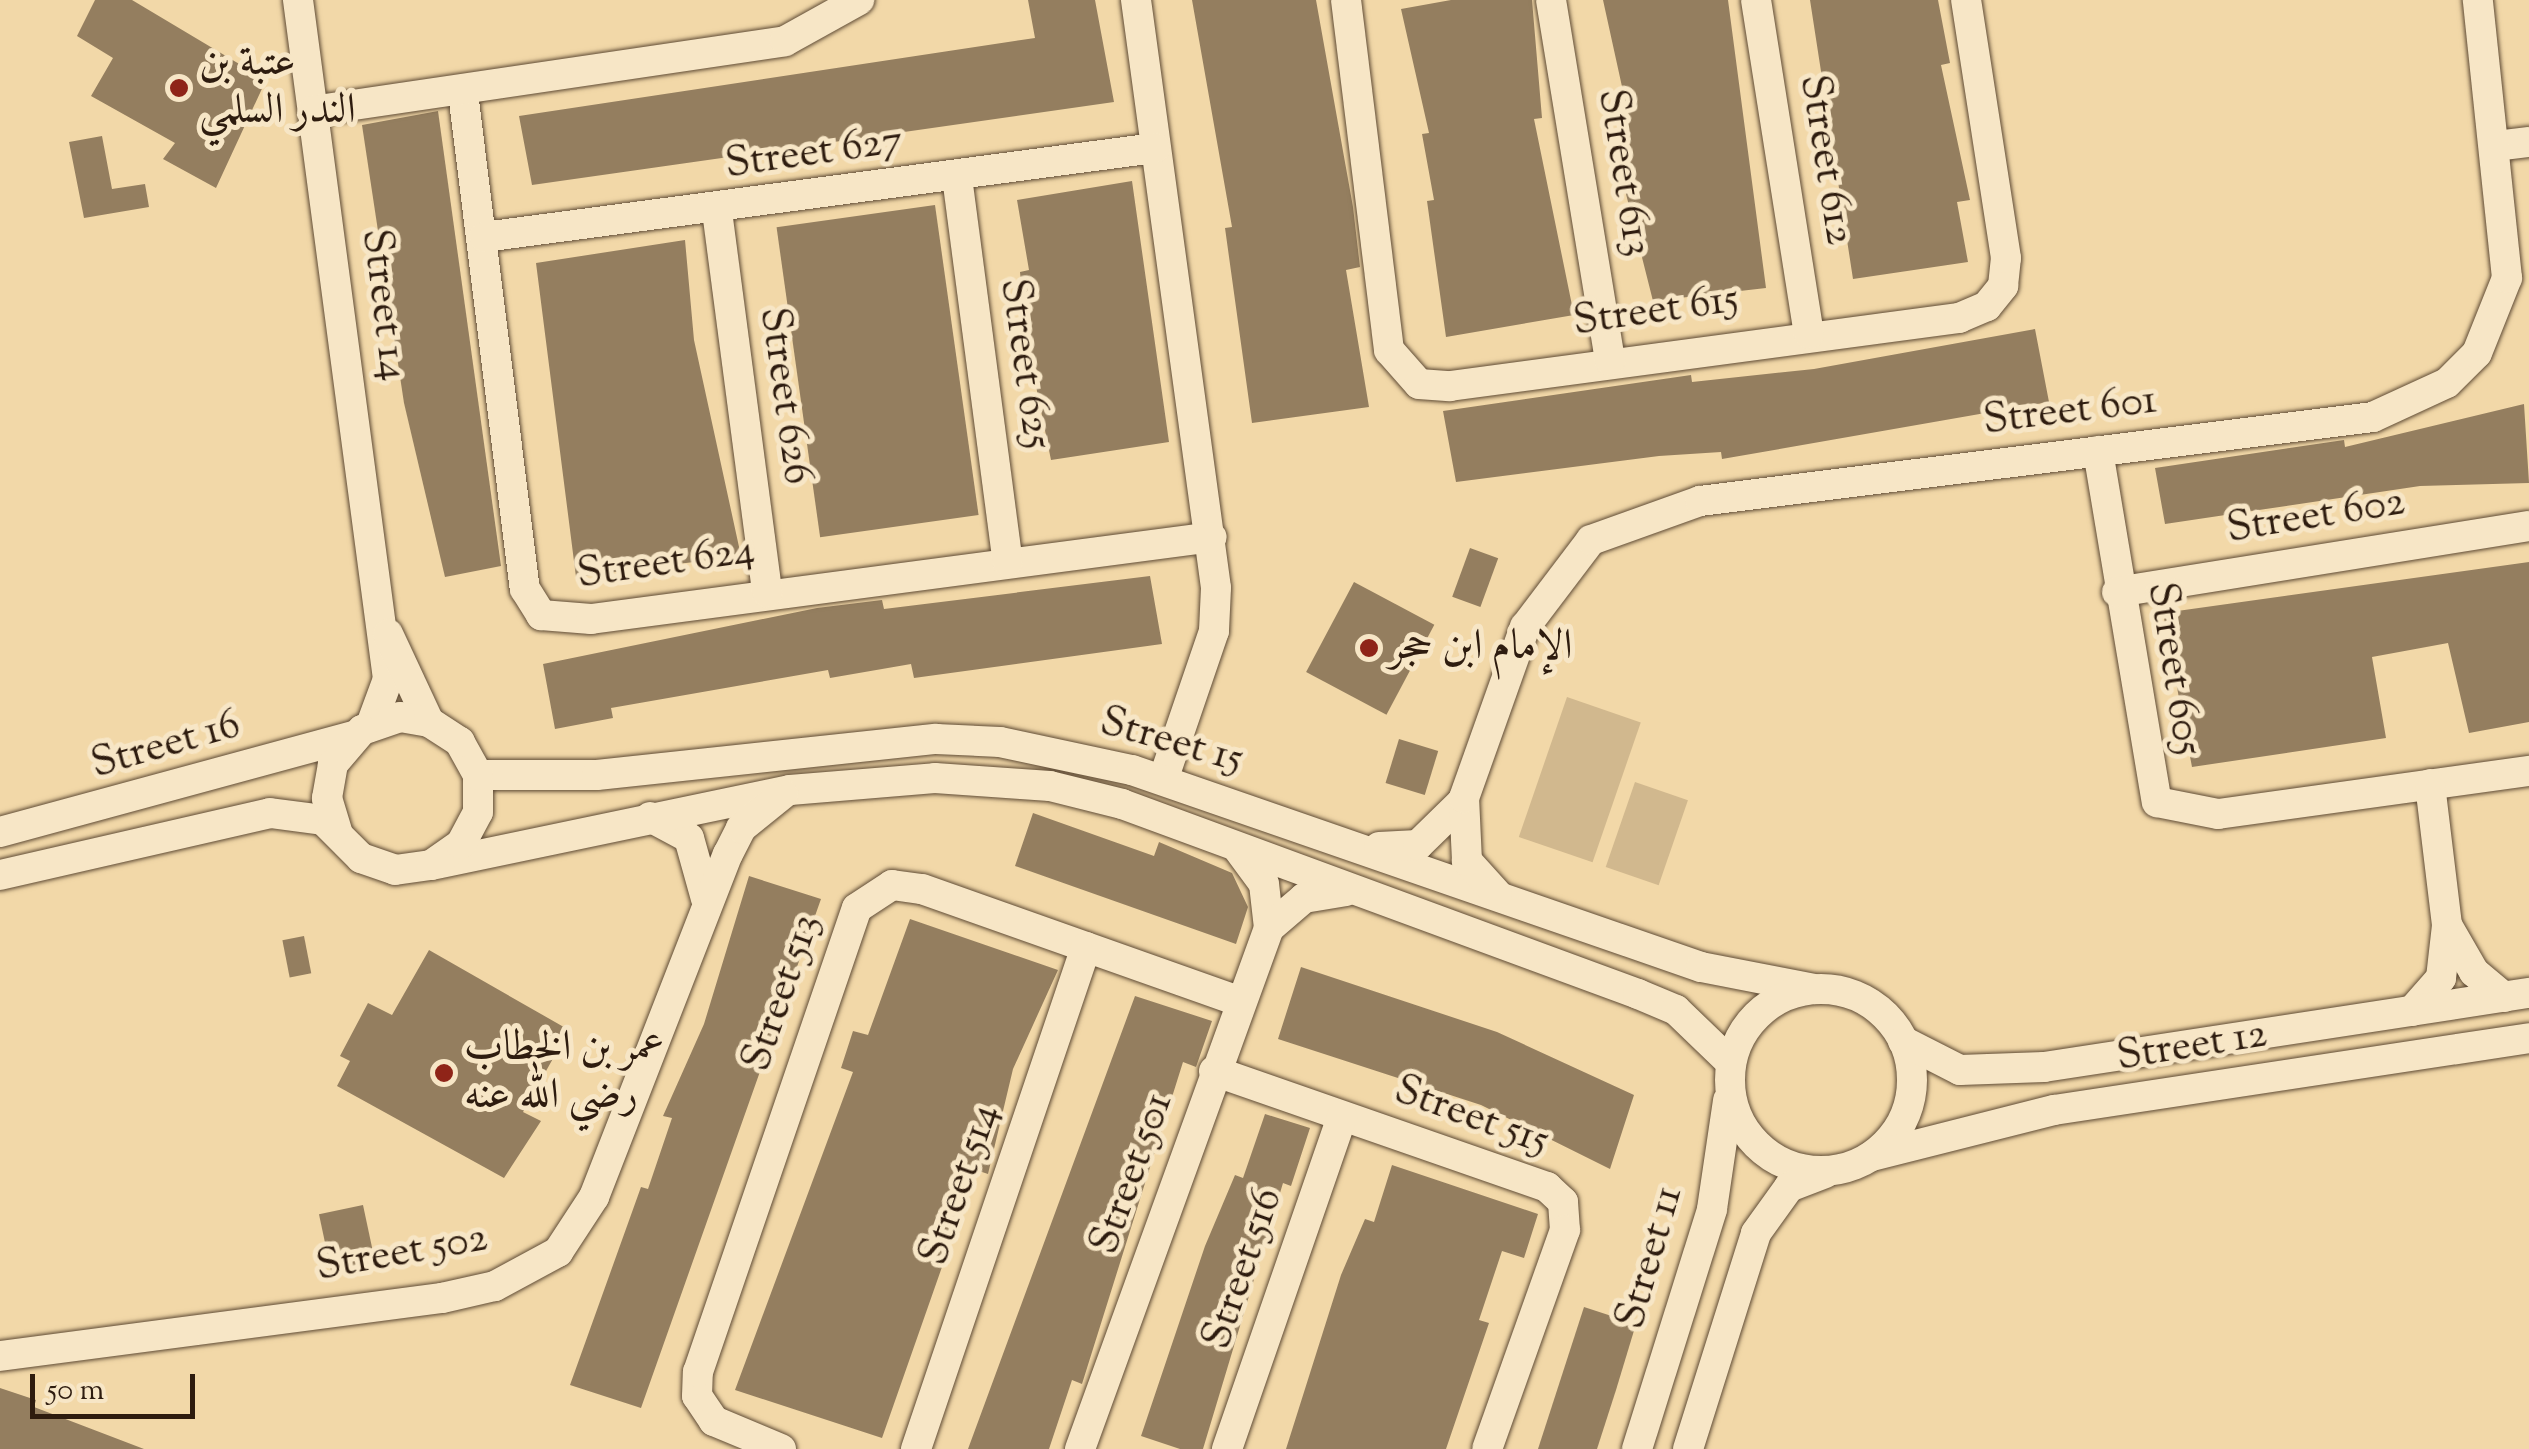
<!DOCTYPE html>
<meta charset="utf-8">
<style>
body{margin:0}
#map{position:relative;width:2529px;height:1449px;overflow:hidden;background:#f2d8a8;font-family:"Sorts Mill Goudy",Amiri,serif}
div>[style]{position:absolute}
.green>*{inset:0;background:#d1b88e;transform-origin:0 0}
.building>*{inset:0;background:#947e5f;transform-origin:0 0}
.roads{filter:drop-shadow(0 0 2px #5f4b35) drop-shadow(0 0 2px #5f4b35)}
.minor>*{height:30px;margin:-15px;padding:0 15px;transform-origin:15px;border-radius:15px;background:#f7e6c6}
.minor>.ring{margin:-15px;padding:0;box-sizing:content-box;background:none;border:30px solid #f7e6c6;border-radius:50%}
.dots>*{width:28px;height:28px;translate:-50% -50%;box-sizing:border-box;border:5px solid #f7e6c6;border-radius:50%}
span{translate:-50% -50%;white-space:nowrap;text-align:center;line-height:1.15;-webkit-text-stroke:10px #f7e6c6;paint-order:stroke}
.poi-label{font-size:42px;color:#2e1c0f}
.left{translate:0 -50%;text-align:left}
.street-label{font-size:42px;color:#2e1c0f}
.scale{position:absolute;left:30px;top:1374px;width:165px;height:45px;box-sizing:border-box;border:5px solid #2e1c0f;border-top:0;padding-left:12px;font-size:30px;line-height:35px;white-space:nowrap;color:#2e1c0f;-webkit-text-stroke:8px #f7e6c6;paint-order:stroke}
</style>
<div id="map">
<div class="green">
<i style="left:1567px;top:697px;width:78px;height:148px;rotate:19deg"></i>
<i style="left:1635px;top:782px;width:56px;height:90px;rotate:19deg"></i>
</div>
<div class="building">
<i style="clip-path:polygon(95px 0,132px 0,266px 80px,216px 188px,163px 159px,175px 143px,91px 96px,113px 58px,77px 36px)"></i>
<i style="clip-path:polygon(1028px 0,1095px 0,1114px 102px,532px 185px,519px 116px,1035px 38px)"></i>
<i style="clip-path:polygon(1192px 0,1316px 0,1353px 207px,1360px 267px,1346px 270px,1369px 407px,1252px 423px,1225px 228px,1232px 227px)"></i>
<i style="clip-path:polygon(1451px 0,1532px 0,1542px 118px,1534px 119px,1574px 315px,1446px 337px,1427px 201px,1434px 200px,1422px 134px,1429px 133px,1401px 9px)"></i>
<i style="clip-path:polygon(1603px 0,1728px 0,1766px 288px,1653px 301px,1624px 186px,1616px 116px,1628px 114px)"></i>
<i style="clip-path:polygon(1810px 0,1938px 0,1950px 63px,1941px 65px,1970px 200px,1957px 202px,1968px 262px,1853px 279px)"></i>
<i style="clip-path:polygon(438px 111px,501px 566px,445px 577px,404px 403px,362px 125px)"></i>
<i style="clip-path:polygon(102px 136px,112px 189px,145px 184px,149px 207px,84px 218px,69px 142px)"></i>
<i style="clip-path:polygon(1132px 181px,1169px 442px,1051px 460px,1026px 337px,1020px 272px,1029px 270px,1017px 200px)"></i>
<i style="left:935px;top:205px;width:313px;height:160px;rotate:82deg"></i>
<i style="clip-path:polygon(685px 240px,694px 340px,741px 556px,576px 577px,536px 263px)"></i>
<i style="clip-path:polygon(2035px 329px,2049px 402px,1722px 459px,1721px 452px,1659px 456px,1456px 482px,1443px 411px,1691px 375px,1692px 382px,1814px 369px)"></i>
<i style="clip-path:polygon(2524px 404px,2529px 483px,2420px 486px,2165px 524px,2155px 468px,2344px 440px,2345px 447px)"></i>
<i style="left:1470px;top:548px;width:30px;height:52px;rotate:20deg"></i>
<i style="clip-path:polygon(2529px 562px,2529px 722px,2469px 733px,2448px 643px,2372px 657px,2386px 738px,2192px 767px,2163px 613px)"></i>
<i style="clip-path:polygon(1150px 576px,1162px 644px,914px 678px,911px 664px,830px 678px,828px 670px,611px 708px,613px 718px,555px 729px,543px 664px,817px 608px,882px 600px,884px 609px)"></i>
<i style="left:1354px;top:582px;width:91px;height:102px;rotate:28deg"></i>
<i style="left:1399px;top:739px;width:41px;height:46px;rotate:17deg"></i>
<i style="clip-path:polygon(1033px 813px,1154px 856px,1159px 842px,1232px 873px,1248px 907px,1236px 944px,1015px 866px)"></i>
<i style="clip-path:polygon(749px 876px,821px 899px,641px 1408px,570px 1385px,641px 1187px,648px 1189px,672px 1118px,663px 1116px,704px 1024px)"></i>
<i style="clip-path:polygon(910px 919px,1058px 970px,1013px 1069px,988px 1174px,976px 1170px,882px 1438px,735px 1390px,853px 1072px,841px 1068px,853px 1031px,868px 1035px)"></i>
<i style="left:304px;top:936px;width:38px;height:22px;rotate:79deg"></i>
<i style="clip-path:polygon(429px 950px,569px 1030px,523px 1112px,541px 1121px,504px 1178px,337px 1086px,350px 1061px,340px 1056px,368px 1003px,392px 1015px)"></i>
<i style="clip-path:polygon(1301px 967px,1497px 1032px,1634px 1095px,1610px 1169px,1481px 1105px,1278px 1039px)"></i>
<i style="clip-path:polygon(1135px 996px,1212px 1021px,1196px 1067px,1183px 1062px,1082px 1384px,1072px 1380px,1049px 1449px,968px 1449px)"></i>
<i style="clip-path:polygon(1265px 1114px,1310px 1128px,1291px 1186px,1283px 1183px,1203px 1449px,1180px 1449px,1141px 1436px,1205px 1246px,1235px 1175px,1243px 1178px)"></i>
<i style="clip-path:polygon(1392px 1165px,1538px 1214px,1524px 1258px,1502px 1251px,1479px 1320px,1489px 1323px,1446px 1449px,1286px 1449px,1341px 1275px,1365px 1219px,1374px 1222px)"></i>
<i style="left:363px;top:1205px;width:59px;height:45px;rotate:78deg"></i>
<i style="clip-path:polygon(1584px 1307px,1636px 1324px,1616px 1390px,1597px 1449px,1538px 1449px)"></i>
<i style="clip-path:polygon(0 1388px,36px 1400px,34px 1407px,144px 1449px,0 1449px)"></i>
</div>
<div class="roads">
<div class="minor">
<i style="left:298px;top:0;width:685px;rotate:82.45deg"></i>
<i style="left:388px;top:679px;width:49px;rotate:110.3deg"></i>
<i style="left:1136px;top:0;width:593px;rotate:82.25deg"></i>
<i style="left:1216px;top:588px;width:43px;rotate:92.7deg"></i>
<i style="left:1214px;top:631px;width:157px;rotate:108.9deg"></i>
<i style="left:1346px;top:0;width:353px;rotate:83deg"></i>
<i style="left:1389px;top:350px;width:45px;rotate:48.6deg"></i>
<i style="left:1419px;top:384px;width:31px;rotate:4deg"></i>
<i style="left:1450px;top:386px;width:514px;rotate:-7.61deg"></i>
<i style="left:1959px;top:318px;width:30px;rotate:-23deg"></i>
<i style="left:1987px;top:306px;width:26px;rotate:-51deg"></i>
<i style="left:2003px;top:286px;width:28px;rotate:-84deg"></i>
<i style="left:2006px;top:258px;width:261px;rotate:-98.8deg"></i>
<i style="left:1551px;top:0;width:365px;rotate:80.7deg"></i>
<i style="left:1756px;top:0;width:338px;rotate:81deg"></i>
<i style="left:463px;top:93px;width:500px;rotate:82.9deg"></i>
<i style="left:525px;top:589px;width:31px;rotate:58deg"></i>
<i style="left:541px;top:615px;width:50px;rotate:4.6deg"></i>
<i style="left:591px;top:619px;width:626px;rotate:-7.52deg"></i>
<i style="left:313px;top:111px;width:477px;rotate:-8.4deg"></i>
<i style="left:785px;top:41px;width:85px;rotate:-29deg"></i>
<i style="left:2495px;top:146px;width:34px;rotate:-7deg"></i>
<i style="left:957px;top:177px;width:388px;rotate:82.5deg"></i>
<i style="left:717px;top:211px;width:385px;rotate:82.5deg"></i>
<i style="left:484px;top:237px;width:677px;rotate:-7.56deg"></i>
<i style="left:2098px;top:451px;width:356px;rotate:80.5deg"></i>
<i style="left:2157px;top:802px;width:62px;rotate:11.1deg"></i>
<i style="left:2218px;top:814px;width:314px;rotate:-7.9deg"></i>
<i style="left:2117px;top:592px;width:417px;rotate:-9.1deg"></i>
<i style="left:388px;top:634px;width:97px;rotate:65deg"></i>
<i style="left:478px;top:775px;width:119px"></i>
<i style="left:597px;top:775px;width:341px;rotate:-6.1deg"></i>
<i style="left:936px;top:739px;width:64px;rotate:2.7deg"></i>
<i style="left:1000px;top:742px;width:135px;rotate:12deg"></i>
<i style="left:1132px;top:770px;width:602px;rotate:19.1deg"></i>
<i style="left:1701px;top:967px;width:115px;rotate:11deg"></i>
<i style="left:650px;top:817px;width:44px;rotate:28.3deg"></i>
<i style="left:689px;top:838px;width:63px;rotate:74.4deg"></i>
<i style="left:0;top:832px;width:366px;rotate:-15.2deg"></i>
<i style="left:1379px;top:847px;width:39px;rotate:-3deg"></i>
<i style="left:1418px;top:845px;width:63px;rotate:-44.4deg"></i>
<i style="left:1239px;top:850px;width:42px;rotate:53.7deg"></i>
<i style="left:1264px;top:884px;width:44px;rotate:83.5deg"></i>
<i style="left:431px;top:865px;width:367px;rotate:-11.8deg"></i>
<i style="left:790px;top:790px;width:145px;rotate:-4.7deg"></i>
<i style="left:935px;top:778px;width:115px;rotate:4deg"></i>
<i style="left:1050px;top:786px;width:74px;rotate:14deg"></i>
<i style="left:1122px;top:804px;width:550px;rotate:20.21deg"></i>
<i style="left:1638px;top:994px;width:41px;rotate:22.8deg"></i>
<i style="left:1676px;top:1010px;width:75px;rotate:43.9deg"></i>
<i style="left:0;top:875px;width:277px;rotate:-12.9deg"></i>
<i style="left:270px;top:813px;width:53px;rotate:7.5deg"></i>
<i style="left:323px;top:820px;width:54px;rotate:45deg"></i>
<i style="left:361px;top:858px;width:36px;rotate:19deg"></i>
<i style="left:395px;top:870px;width:36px;rotate:-8deg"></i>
<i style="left:431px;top:865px;width:37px;rotate:-35deg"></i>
<i style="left:461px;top:844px;width:36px;rotate:-62deg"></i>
<i style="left:478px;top:812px;width:37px;rotate:-90deg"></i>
<i style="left:478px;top:775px;width:38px;rotate:-119deg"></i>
<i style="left:460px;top:742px;width:37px;rotate:-147deg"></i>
<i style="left:429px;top:722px;width:29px;rotate:-170deg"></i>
<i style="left:400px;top:717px;width:40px;rotate:161.1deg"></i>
<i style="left:362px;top:730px;width:45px;rotate:130.5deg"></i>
<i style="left:333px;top:764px;width:35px;rotate:100deg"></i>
<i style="left:327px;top:798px;width:34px;rotate:73deg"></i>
<i style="left:1497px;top:894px;width:45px;rotate:-132.3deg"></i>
<i style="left:1467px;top:861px;width:63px;rotate:-92.7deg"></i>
<i style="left:1464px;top:798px;width:182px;rotate:-70.4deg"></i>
<i style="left:1525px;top:627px;width:109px;rotate:-52.8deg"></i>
<i style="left:1591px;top:540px;width:116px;rotate:-19.7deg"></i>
<i style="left:1700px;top:501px;width:678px;rotate:-7.11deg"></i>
<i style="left:2373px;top:417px;width:81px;rotate:-24.7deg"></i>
<i style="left:2447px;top:383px;width:42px;rotate:-45deg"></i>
<i style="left:2477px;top:353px;width:81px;rotate:-68.2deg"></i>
<i style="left:2507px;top:278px;width:280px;rotate:-96deg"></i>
<i style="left:2447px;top:925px;width:54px;rotate:60.1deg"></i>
<i style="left:2474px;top:972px;width:39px;rotate:40deg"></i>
<i class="ring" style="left:1730px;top:989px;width:152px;height:152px"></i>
<i style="left:2412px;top:1011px;width:44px;rotate:-48.7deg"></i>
<i style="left:2441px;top:978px;width:53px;rotate:-83.5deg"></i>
<i style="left:2447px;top:925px;width:142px;rotate:-96.9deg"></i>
<i style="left:1903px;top:1041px;width:64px;rotate:27deg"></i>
<i style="left:1960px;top:1070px;width:84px;rotate:-2deg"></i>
<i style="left:2044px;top:1067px;width:491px;rotate:-8.7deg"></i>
<i style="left:1214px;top:1071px;width:353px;rotate:19.2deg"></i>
<i style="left:1547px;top:1187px;width:22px;rotate:43deg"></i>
<i style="left:1563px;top:1202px;width:28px;rotate:86deg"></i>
<i style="left:1565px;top:1230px;width:232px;rotate:109.6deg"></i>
<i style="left:1872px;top:1156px;width:188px;rotate:-14.2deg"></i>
<i style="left:2054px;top:1110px;width:480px;rotate:-8.6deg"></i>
<i style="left:0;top:1356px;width:446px;rotate:-7.5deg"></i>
<i style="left:442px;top:1298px;width:54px;rotate:-12.8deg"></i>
<i style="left:495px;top:1286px;width:72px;rotate:-28.4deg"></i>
<i style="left:558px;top:1252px;width:66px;rotate:-56.8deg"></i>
<i style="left:594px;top:1197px;width:368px;rotate:-68.7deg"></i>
<i style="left:728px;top:854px;width:29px;rotate:-63deg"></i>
<i style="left:741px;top:828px;width:54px;rotate:-39deg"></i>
<i style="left:781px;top:1449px;width:73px;rotate:-157.3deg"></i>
<i style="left:714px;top:1421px;width:30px;rotate:-124deg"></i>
<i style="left:697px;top:1396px;width:24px;rotate:-88deg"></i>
<i style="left:698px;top:1372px;width:490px;rotate:-71.1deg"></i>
<i style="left:857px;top:908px;width:42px;rotate:-33.3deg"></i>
<i style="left:892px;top:885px;width:30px;rotate:8deg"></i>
<i style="left:922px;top:889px;width:336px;rotate:19.5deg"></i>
<i style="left:916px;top:1449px;width:530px;rotate:-71.29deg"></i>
<i style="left:1080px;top:1449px;width:554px;rotate:-70.06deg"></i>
<i style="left:1269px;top:928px;width:46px;rotate:-40.6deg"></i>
<i style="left:1304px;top:898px;width:43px;rotate:-9.5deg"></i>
<i style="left:1227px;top:1449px;width:352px;rotate:-70.9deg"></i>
<i style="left:1637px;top:1449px;width:251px;rotate:-72.6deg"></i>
<i style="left:1712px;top:1209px;width:110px;rotate:-81.6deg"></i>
<i style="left:1688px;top:1449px;width:226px;rotate:-72.5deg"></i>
<i style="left:1756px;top:1233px;width:57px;rotate:-54.3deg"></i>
<i style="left:1789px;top:1187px;width:39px;rotate:-21deg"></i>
</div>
</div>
<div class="dots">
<i style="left:179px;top:88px;background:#8f2418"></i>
<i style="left:1369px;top:648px;background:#8f2418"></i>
<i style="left:444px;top:1073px;background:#8f2418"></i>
</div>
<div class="poi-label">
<span class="left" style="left:199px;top:88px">عتبة بن<br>الندر السلمي</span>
<span class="left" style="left:1389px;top:648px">الإمام ابن حجر</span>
<span class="left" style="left:464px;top:1073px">عمر بن الخطاب<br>رضي الله عنه</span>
</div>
<div class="street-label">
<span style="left:814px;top:154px;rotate:-8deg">Street 627</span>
<span style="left:1825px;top:160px;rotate:81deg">Street 612</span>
<span style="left:1623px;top:173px;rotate:81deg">Street 613</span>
<span style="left:383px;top:305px;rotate:83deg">Street 14</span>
<span style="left:1656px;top:312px;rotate:-8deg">Street 615</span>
<span style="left:1024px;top:364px;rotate:82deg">Street 625</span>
<span style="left:784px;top:396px;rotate:82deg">Street 626</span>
<span style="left:2070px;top:412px;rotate:-7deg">Street 601</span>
<span style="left:2316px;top:517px;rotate:-9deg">Street 602</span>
<span style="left:666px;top:564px;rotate:-8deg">Street 624</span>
<span style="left:2173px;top:669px;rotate:81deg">Street 605</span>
<span style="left:1171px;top:742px;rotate:16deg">Street 15</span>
<span style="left:166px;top:746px;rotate:-16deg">Street 16</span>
<span style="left:783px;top:993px;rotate:-71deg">Street 513</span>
<span style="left:2192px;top:1047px;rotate:-9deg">Street 12</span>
<span style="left:1471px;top:1117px;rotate:20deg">Street 515</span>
<span style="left:1133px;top:1174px;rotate:-70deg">Street 501</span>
<span style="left:961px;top:1185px;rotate:-71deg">Street 514</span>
<span style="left:402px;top:1254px;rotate:-10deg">Street 502</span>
<span style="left:1651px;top:1258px;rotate:-74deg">Street 11</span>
<span style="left:1244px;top:1269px;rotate:-71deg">Street 516</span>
</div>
<div class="scale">50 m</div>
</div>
